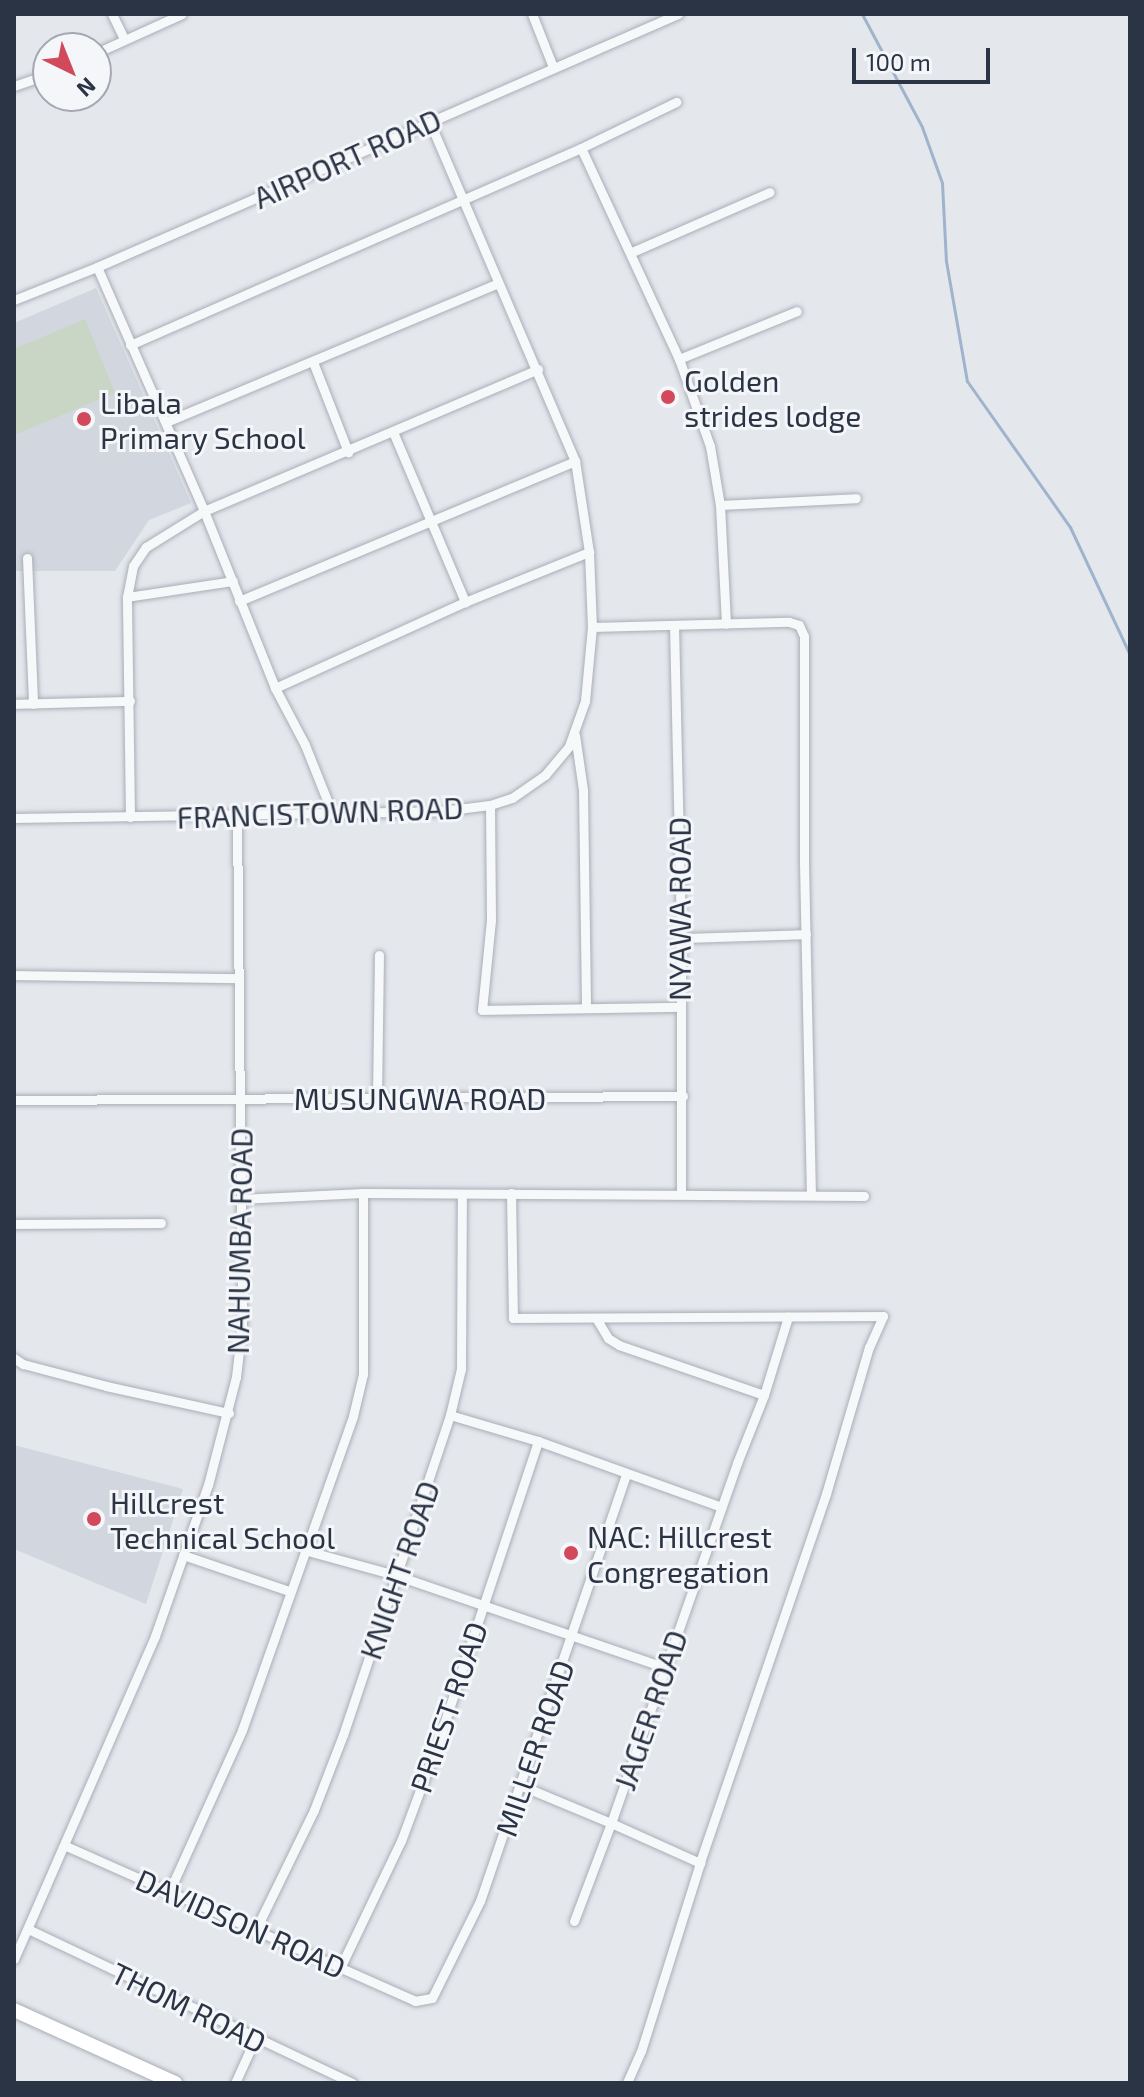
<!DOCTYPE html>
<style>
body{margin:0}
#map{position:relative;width:1144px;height:2097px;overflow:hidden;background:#e4e7ec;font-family:"Exo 2",sans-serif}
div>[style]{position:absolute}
.built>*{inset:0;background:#d2d6de}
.green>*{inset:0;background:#c9d6c5}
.stream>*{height:3px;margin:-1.5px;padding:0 1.5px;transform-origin:1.5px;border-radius:1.5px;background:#9fb4cc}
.roads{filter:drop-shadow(0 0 2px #a9aeb7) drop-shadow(0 0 2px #a9aeb7)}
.minor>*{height:9px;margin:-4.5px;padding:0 4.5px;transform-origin:4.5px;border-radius:4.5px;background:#f7f8fa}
.highway>*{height:14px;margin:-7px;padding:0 7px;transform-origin:7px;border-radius:7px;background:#fff}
.dots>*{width:22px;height:22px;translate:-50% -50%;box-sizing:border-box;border:4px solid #f4f6f9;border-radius:50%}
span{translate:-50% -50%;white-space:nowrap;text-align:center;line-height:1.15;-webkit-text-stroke:6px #f4f6f9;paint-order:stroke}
.street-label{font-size:30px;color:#2b3445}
.poi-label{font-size:30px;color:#2b3445}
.left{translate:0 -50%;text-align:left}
.frame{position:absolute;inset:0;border:16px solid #2b3445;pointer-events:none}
.north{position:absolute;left:32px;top:32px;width:80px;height:80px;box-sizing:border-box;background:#f4f6f9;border:2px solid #a4a8b1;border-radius:50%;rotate:137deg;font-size:22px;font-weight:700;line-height:32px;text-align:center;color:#2b3445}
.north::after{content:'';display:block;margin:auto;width:28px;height:36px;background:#d1495b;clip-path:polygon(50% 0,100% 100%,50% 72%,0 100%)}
.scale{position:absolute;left:852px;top:48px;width:138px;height:36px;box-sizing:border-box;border:4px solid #2b3445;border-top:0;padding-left:10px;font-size:24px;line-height:28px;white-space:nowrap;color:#2b3445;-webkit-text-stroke:6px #f4f6f9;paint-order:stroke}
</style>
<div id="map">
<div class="built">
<i style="clip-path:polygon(96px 288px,191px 503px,149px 520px,115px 571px,14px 571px,14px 323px)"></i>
<i style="clip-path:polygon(14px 1445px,183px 1489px,146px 1604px,14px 1549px)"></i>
</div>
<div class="green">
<i style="clip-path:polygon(85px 319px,115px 393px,14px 435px,14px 349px)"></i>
</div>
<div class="stream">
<i style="left:862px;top:14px;width:128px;rotate:62deg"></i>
<i style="left:922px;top:127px;width:59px;rotate:70.3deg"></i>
<i style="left:942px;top:183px;width:78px;rotate:87.1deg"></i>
<i style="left:946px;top:261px;width:122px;rotate:80.1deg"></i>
<i style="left:967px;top:381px;width:179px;rotate:54.8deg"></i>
<i style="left:1070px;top:527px;width:141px;rotate:64.9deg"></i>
</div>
<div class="roads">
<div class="minor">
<i style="left:112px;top:14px;width:28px;rotate:64deg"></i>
<i style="left:532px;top:14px;width:57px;rotate:68.4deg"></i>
<i style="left:96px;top:53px;width:94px;rotate:-24.4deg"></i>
<i style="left:14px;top:86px;width:36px;rotate:-19deg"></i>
<i style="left:581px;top:148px;width:233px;rotate:65.1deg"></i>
<i style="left:679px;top:359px;width:92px;rotate:70.4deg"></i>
<i style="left:710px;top:446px;width:60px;rotate:80.4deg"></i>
<i style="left:720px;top:505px;width:119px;rotate:87.1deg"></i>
<i style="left:632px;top:252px;width:150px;rotate:-23.5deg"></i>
<i style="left:97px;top:267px;width:266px;rotate:66.3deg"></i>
<i style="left:204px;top:511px;width:191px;rotate:68.1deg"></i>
<i style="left:275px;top:688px;width:64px;rotate:62.2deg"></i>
<i style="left:305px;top:745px;width:75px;rotate:68.2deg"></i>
<i style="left:14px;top:300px;width:89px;rotate:-21.7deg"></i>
<i style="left:97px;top:267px;width:634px;rotate:-23.53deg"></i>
<i style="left:130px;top:345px;width:492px;rotate:-23.6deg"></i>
<i style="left:581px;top:148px;width:106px;rotate:-25.8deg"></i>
<i style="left:679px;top:359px;width:127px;rotate:-22.1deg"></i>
<i style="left:313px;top:362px;width:97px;rotate:68.7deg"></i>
<i style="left:166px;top:422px;width:360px;rotate:-22.7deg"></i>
<i style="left:393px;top:432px;width:185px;rotate:67deg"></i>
<i style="left:720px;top:505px;width:136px;rotate:-2.9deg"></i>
<i style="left:27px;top:558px;width:146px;rotate:87.6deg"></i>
<i style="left:127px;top:597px;width:107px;rotate:-8.6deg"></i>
<i style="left:239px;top:601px;width:364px;rotate:-22.6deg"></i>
<i style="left:674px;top:625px;width:313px;rotate:88.7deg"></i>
<i style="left:681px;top:938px;width:255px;rotate:90deg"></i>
<i style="left:592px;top:627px;width:197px;rotate:-1.5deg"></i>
<i style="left:789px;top:622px;width:10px;rotate:17deg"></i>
<i style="left:799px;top:625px;width:12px;rotate:66deg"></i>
<i style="left:804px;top:636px;width:227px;rotate:90deg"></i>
<i style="left:804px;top:863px;width:332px;rotate:88.8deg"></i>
<i style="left:275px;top:688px;width:209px;rotate:-24.4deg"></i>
<i style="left:465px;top:602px;width:134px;rotate:-22deg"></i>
<i style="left:14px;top:704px;width:116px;rotate:-1.5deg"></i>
<i style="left:575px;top:735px;width:56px;rotate:81.7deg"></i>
<i style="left:583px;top:790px;width:217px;rotate:89.2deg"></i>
<i style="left:490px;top:805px;width:115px;rotate:89.5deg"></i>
<i style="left:491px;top:920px;width:90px;rotate:95.7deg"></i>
<i style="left:482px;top:1010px;width:197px;rotate:-0.9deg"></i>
<i style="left:130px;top:817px;width:220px;rotate:-90.8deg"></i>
<i style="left:127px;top:597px;width:32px;rotate:-79deg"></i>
<i style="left:133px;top:566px;width:23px;rotate:-56deg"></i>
<i style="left:146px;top:547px;width:68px;rotate:-31.8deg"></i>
<i style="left:204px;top:511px;width:363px;rotate:-23deg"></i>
<i style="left:14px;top:818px;width:428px;rotate:-0.9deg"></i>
<i style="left:442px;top:811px;width:48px;rotate:-7.1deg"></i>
<i style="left:490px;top:805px;width:23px;rotate:-18deg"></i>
<i style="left:512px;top:798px;width:40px;rotate:-34.9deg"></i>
<i style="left:545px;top:775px;width:38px;rotate:-50deg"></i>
<i style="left:569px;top:746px;width:48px;rotate:-70.4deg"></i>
<i style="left:585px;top:701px;width:74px;rotate:-84.6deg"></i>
<i style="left:592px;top:627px;width:75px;rotate:-92.3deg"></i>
<i style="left:589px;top:552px;width:92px;rotate:-98.7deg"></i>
<i style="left:575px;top:461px;width:369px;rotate:-113.2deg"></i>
<i style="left:681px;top:938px;width:125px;rotate:-1.8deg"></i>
<i style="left:14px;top:975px;width:224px;rotate:0.8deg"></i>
<i style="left:377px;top:1097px;width:142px;rotate:-89.2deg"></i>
<i style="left:14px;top:1100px;width:669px;rotate:-0.34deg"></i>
<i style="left:511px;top:1193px;width:125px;rotate:89.1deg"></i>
<i style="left:513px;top:1318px;width:370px;rotate:-0.3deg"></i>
<i style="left:883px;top:1316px;width:34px;rotate:114deg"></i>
<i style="left:869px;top:1347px;width:153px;rotate:106.3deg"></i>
<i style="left:826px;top:1494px;width:390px;rotate:108.9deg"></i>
<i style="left:700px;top:1863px;width:197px;rotate:107.4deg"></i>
<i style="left:641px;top:2051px;width:35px;rotate:114deg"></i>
<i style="left:239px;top:1199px;width:124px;rotate:-2.8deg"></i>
<i style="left:363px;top:1193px;width:501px;rotate:0.34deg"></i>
<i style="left:14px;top:1224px;width:147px;rotate:-0.4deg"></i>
<i style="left:14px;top:1358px;width:11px;rotate:34deg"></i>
<i style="left:23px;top:1364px;width:86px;rotate:14.8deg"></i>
<i style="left:106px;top:1386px;width:126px;rotate:12.4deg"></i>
<i style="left:764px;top:1395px;width:82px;rotate:-72.9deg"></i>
<i style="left:450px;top:1415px;width:92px;rotate:16.5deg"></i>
<i style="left:538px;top:1441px;width:195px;rotate:19.8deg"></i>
<i style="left:304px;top:1550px;width:94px;rotate:15.4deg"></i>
<i style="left:395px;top:1575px;width:284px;rotate:18.9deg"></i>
<i style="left:183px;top:1555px;width:112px;rotate:18.8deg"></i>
<i style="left:522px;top:1786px;width:96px;rotate:22.6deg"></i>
<i style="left:611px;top:1823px;width:381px;rotate:-70.7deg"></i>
<i style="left:737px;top:1463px;width:73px;rotate:-68.3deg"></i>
<i style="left:764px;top:1395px;width:153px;rotate:-161deg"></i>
<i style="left:619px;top:1345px;width:13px;rotate:-148deg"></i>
<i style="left:608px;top:1338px;width:21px;rotate:-121deg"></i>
<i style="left:66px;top:1846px;width:382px;rotate:23.9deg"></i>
<i style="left:415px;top:2001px;width:17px;rotate:-10deg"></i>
<i style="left:432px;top:1998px;width:108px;rotate:-63.7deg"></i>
<i style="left:480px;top:1901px;width:450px;rotate:-71.1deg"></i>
<i style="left:169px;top:1892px;width:178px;rotate:-65.7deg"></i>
<i style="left:242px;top:1730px;width:333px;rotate:-70.5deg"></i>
<i style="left:353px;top:1416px;width:43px;rotate:-76.6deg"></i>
<i style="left:363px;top:1374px;width:181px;rotate:-90deg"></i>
<i style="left:574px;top:1921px;width:105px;rotate:-69.3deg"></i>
<i style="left:611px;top:1823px;width:98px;rotate:24.2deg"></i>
<i style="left:28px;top:1929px;width:359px;rotate:25.4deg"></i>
<i style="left:256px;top:1929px;width:132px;rotate:-64deg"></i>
<i style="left:314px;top:1810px;width:80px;rotate:-68.9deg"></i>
<i style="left:343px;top:1735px;width:337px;rotate:-71.5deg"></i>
<i style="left:450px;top:1415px;width:47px;rotate:-76.6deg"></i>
<i style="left:461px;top:1369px;width:175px;rotate:-89.7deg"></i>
<i style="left:14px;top:1959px;width:352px;rotate:-66.4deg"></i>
<i style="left:155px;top:1636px;width:160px;rotate:-70.7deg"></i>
<i style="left:208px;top:1485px;width:112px;rotate:-75.5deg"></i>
<i style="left:236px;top:1377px;width:52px;rotate:-83.4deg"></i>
<i style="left:242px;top:1325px;width:509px;rotate:-90.56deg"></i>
<i style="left:341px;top:1966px;width:139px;rotate:-64.4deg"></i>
<i style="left:401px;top:1841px;width:112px;rotate:-69.6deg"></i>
<i style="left:440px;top:1736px;width:311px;rotate:-71.6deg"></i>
<i style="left:235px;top:2083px;width:48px;rotate:-65.6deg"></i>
</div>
<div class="highway">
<i style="left:14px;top:2010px;width:177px;rotate:24.4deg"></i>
</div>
</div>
<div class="dots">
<i style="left:668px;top:397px;background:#d1495b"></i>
<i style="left:84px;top:419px;background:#d1495b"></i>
<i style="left:94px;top:1519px;background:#d1495b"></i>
<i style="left:571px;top:1553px;background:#d1495b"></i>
</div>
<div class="street-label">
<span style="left:347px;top:158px;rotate:-24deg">AIRPORT ROAD</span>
<span style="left:320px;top:812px;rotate:-2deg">FRANCISTOWN ROAD</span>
<span style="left:679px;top:909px;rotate:-90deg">NYAWA ROAD</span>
<span style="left:420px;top:1098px">MUSUNGWA ROAD</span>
<span style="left:239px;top:1241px;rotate:-89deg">NAHUMBA ROAD</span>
<span style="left:399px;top:1570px;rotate:-71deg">KNIGHT ROAD</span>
<span style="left:448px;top:1707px;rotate:-71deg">PRIEST ROAD</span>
<span style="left:650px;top:1710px;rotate:-71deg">JAGER ROAD</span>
<span style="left:534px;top:1748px;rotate:-71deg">MILLER ROAD</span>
<span style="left:241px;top:1923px;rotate:24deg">DAVIDSON ROAD</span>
<span style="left:189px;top:2007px;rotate:26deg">THOM ROAD</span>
</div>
<div class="poi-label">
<span class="left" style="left:684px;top:397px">Golden<br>strides lodge</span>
<span class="left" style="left:100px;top:419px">Libala<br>Primary School</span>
<span class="left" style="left:110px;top:1519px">Hillcrest<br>Technical School</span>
<span class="left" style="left:587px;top:1553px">NAC: Hillcrest<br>Congregation</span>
</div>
<div class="frame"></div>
<div class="north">N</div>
<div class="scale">100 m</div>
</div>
